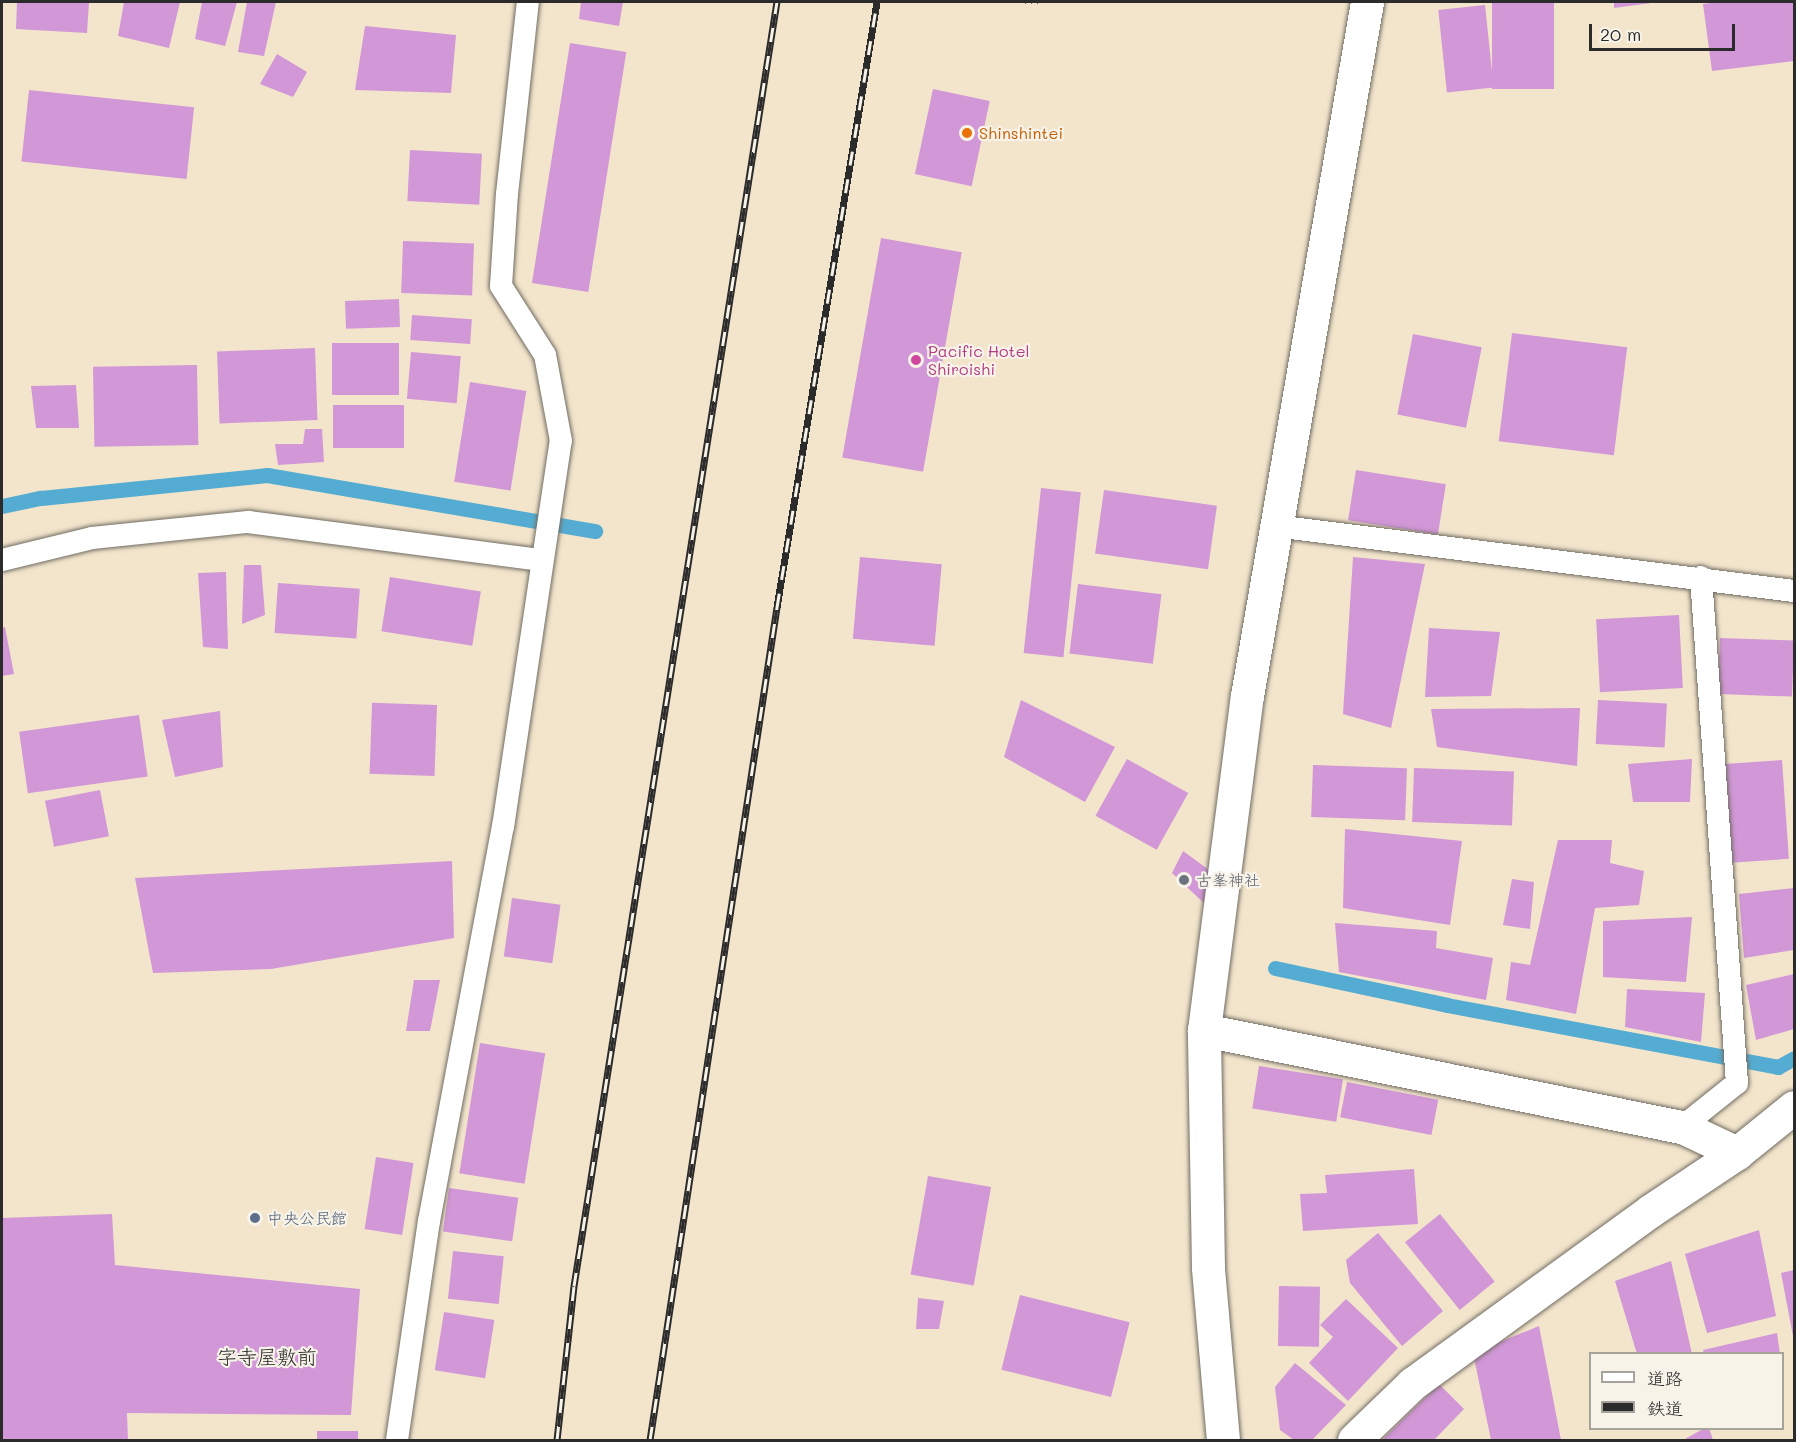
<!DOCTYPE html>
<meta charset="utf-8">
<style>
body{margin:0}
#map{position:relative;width:1796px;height:1442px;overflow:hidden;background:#f3e5cc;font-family:Mali,"Klee One",sans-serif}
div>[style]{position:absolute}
.stream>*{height:15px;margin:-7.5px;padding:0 7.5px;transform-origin:7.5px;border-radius:7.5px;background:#55acd2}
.building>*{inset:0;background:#d197d6;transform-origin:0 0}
.path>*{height:4px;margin-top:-2px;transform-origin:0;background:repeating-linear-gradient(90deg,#716c63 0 1.5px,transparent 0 6px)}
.roads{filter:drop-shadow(0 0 2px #716c63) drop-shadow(0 0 2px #716c63)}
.service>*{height:22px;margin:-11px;padding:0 11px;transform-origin:11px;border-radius:11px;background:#fff}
.minor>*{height:33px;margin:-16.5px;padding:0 16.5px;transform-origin:16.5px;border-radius:16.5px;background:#fff}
.tertiary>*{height:33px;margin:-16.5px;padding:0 16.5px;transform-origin:16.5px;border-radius:16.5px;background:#fff}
.rail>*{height:7px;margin-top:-3.5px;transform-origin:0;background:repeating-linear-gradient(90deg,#f7f3e8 0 14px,#2b2b2b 0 28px);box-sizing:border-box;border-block:2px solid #2b2b2b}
.dots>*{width:16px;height:16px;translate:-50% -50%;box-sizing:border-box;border:3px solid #f7f3e8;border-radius:50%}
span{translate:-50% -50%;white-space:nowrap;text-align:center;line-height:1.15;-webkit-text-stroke:4.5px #f7f3e8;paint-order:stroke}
.food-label{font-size:16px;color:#c56008}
.left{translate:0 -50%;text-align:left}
.hotel-label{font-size:16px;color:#b23c85}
.worship-label{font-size:16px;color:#5b616d}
.service-label{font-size:16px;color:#4e5e75}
.quarter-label{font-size:20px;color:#2b2b2b}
.frame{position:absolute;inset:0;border:3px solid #2b2b2b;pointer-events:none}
.legend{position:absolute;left:1589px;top:1352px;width:195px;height:78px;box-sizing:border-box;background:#f7f3e8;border:2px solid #a5a39c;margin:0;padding:8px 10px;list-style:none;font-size:18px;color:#2b2b2b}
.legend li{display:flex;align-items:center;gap:12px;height:30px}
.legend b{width:30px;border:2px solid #a5a39c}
.scale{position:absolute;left:1589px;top:24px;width:146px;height:27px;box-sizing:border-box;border:3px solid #2b2b2b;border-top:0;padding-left:8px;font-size:18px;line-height:21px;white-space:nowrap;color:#2b2b2b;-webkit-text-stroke:4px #f7f3e8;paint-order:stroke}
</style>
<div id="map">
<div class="stream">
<i style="left:2px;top:506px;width:40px;rotate:-12deg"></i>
<i style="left:41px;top:498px;width:227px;rotate:-5.8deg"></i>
<i style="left:267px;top:475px;width:333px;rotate:9.7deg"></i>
<i style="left:1275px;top:968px;width:176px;rotate:12.1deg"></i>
<i style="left:1447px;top:1005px;width:337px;rotate:10.6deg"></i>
<i style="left:1778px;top:1067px;width:18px;rotate:-29deg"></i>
</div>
<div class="building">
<i style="clip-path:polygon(17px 2px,89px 2px,87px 33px,16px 29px)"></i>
<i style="clip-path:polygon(124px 2px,180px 2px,169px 48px,118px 36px)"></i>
<i style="clip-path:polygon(202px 2px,237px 2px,225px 46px,195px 39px)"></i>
<i style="clip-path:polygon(247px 2px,276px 2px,264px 56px,238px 52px)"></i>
<i style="clip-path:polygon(581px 2px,623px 2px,619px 26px,579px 19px)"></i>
<i style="left:1492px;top:2px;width:62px;height:87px"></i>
<i style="clip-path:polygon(1614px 2px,1651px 2px,1651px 3px,1614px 8px)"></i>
<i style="clip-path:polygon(1719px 2px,1794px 2px,1794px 61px,1712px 71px,1703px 4px)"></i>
<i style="left:1485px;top:5px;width:83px;height:47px;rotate:84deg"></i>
<i style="clip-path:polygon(365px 26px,456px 35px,451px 93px,355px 90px)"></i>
<i style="left:570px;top:43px;width:57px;height:243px;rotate:9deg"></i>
<i style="clip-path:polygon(277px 54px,307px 72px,293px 97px,260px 84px)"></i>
<i style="left:933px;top:89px;width:58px;height:87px;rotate:12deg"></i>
<i style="left:29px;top:90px;width:166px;height:72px;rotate:6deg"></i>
<i style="left:410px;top:150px;width:72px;height:51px;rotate:3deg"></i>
<i style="left:881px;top:238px;width:82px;height:223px;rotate:10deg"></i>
<i style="left:403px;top:241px;width:71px;height:52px;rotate:2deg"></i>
<i style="left:399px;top:299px;width:28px;height:54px;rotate:88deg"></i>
<i style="left:412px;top:315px;width:60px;height:25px;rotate:4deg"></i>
<i style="left:1512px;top:333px;width:116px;height:109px;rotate:7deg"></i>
<i style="left:1413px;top:334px;width:70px;height:82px;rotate:11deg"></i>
<i style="left:332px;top:343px;width:67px;height:52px"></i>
<i style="left:315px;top:348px;width:72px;height:98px;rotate:88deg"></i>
<i style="left:411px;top:352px;width:50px;height:47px;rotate:5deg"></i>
<i style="left:197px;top:365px;width:80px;height:104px;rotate:89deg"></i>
<i style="left:470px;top:382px;width:57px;height:101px;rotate:9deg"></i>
<i style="clip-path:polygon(76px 385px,79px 428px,36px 428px,31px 386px)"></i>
<i style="left:404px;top:405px;width:43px;height:71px;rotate:90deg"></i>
<i style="clip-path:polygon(305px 429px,322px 429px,324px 462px,278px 465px,275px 444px,303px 444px)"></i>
<i style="left:1356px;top:470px;width:91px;height:51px;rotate:9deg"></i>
<i style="left:1041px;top:488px;width:40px;height:166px;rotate:6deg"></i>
<i style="left:1104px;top:490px;width:114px;height:64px;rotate:8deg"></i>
<i style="left:860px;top:557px;width:82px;height:82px;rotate:5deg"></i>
<i style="clip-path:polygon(1353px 557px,1425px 564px,1391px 728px,1343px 714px)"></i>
<i style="clip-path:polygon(244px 565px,261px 565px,265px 615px,242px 624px)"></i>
<i style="clip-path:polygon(226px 572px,228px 649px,203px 647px,198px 573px)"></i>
<i style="left:390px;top:577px;width:92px;height:55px;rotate:9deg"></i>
<i style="left:278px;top:583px;width:82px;height:50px;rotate:4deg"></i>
<i style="left:1078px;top:584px;width:84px;height:70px;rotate:7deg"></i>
<i style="left:1679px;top:615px;width:73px;height:83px;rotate:87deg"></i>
<i style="clip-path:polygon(5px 627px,14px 674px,2px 676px,2px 628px)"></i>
<i style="clip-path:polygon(1429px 628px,1500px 632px,1491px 696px,1425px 697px)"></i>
<i style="left:1720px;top:638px;width:74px;height:56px;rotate:2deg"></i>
<i style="clip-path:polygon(1021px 700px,1115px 747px,1085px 802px,1004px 757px)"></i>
<i style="left:1598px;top:700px;width:69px;height:44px;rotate:3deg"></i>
<i style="left:437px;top:705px;width:71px;height:65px;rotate:92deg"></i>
<i style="clip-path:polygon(1580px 708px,1577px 766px,1437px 747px,1431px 709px)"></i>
<i style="clip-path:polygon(220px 711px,223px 767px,175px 777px,162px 720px)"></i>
<i style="left:139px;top:715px;width:62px;height:121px;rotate:82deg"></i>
<i style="left:1127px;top:759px;width:70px;height:65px;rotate:29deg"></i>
<i style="clip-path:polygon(1692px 759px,1690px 802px,1633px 802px,1628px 764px)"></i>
<i style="left:1782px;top:760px;width:99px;height:58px;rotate:86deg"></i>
<i style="left:1313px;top:765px;width:94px;height:52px;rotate:2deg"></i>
<i style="left:1414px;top:768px;width:100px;height:54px;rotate:2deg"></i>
<i style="left:100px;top:790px;width:47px;height:56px;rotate:79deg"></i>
<i style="clip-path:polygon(1345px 829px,1462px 841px,1450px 925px,1343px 908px)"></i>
<i style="clip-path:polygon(1558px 840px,1612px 840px,1610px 863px,1644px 871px,1639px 905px,1595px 908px,1576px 1014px,1506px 1000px,1511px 962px,1530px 965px)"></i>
<i style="clip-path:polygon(1183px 851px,1216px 875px,1208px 907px,1172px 873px)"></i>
<i style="clip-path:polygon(452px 861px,454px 938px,271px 969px,153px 973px,135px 878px)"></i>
<i style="clip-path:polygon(1512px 879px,1534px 882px,1530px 929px,1503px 925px)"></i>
<i style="clip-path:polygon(1794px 888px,1794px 950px,1744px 958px,1739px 894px)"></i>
<i style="left:512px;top:898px;width:49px;height:59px;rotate:8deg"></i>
<i style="clip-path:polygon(1692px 917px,1686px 982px,1603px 977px,1603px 921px)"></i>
<i style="clip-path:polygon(1335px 923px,1437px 931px,1436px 948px,1493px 958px,1486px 1000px,1339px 972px)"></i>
<i style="clip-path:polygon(1794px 974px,1794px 1029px,1756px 1040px,1746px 985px)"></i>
<i style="clip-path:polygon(414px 980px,440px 980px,430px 1031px,406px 1031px)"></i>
<i style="clip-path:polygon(1627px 989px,1705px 993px,1701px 1042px,1625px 1027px)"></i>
<i style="left:480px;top:1043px;width:66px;height:132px;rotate:9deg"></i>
<i style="left:1259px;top:1066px;width:85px;height:43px;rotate:9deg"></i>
<i style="left:1347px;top:1082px;width:93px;height:36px;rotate:11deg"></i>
<i style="left:376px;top:1157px;width:38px;height:73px;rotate:9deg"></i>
<i style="clip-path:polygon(1414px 1169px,1418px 1224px,1303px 1231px,1300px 1194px,1327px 1193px,1325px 1175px)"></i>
<i style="left:928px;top:1176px;width:64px;height:100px;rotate:10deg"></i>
<i style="left:449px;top:1188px;width:70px;height:44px;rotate:8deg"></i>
<i style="clip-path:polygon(112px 1214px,115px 1265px,360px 1289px,351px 1415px,127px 1413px,128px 1440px,2px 1440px,2px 1218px)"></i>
<i style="left:1440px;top:1214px;width:87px;height:45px;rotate:51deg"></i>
<i style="clip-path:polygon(1759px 1230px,1776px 1316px,1707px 1333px,1685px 1254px)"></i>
<i style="clip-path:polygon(1378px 1233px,1443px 1311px,1402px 1346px,1350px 1283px,1346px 1260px)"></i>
<i style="left:453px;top:1251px;width:51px;height:48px;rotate:6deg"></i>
<i style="clip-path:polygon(1671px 1261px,1692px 1354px,1637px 1354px,1615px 1281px)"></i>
<i style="clip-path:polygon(1794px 1270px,1794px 1335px,1793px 1336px,1781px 1273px)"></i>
<i style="left:1279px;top:1286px;width:41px;height:60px;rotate:1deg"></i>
<i style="left:1020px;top:1295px;width:113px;height:77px;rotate:14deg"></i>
<i style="clip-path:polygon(918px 1298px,944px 1301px,939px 1329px,916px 1329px)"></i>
<i style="clip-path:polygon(1346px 1299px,1398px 1348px,1348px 1401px,1309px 1363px,1333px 1337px,1320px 1325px)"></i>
<i style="left:444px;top:1312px;width:51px;height:59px;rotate:9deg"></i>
<i style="clip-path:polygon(1539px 1326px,1561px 1440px,1491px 1440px,1473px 1353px)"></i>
<i style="clip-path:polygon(1777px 1333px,1780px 1354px,1704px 1354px,1703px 1350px)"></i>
<i style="clip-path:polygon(1295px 1363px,1346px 1405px,1312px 1440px,1294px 1440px,1280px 1430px,1275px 1387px)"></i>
<i style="clip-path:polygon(1439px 1384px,1464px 1409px,1434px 1440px,1382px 1440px)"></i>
<i style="clip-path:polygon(1705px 1428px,1709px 1428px,1713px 1440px,1683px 1440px)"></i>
<i style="left:317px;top:1431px;width:41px;height:9px"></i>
</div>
<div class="path">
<i style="left:1025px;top:2px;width:14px"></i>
</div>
<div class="roads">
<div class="service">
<i style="left:1275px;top:526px;width:523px;rotate:7.14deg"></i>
<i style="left:2px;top:560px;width:93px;rotate:-13.7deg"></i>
<i style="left:92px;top:538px;width:157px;rotate:-5.9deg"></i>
<i style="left:248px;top:522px;width:296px;rotate:7.4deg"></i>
<i style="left:1682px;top:1127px;width:70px;rotate:-38.7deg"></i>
<i style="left:1737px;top:1083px;width:507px;rotate:-94.07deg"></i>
<i style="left:397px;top:1440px;width:221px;rotate:-81.7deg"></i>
<i style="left:429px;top:1221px;width:401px;rotate:-79.4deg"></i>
<i style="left:503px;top:827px;width:390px;rotate:-81.5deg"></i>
<i style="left:561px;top:441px;width:87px;rotate:-100.5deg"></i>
<i style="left:545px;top:355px;width:82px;rotate:-122.5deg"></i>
<i style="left:501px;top:286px;width:92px;rotate:-86.3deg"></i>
<i style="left:507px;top:194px;width:193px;rotate:-83.8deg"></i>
</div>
<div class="minor">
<i style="left:1204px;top:1030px;width:488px;rotate:11.5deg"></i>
<i style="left:1682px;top:1127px;width:61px;rotate:25.3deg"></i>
<i style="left:1354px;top:1440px;width:81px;rotate:-44deg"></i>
<i style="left:1412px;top:1384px;width:294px;rotate:-36deg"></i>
<i style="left:1650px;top:1211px;width:105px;rotate:-33.7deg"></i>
<i style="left:1737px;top:1153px;width:73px;rotate:-38.9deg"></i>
</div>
<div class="tertiary">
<i style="left:1223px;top:1440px;width:174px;rotate:-95deg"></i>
<i style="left:1208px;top:1267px;width:237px;rotate:-91deg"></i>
<i style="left:1204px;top:1030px;width:337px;rotate:-82.7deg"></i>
<i style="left:1247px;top:696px;width:704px;rotate:-80.19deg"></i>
</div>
</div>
<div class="rail">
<i style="left:557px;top:1440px;width:155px;rotate:-83.7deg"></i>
<i style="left:574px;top:1286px;width:1300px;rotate:-81.02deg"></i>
<i style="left:650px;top:1440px;width:843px;rotate:-81.33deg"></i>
<i style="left:777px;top:607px;width:613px;rotate:-80.61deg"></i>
</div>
<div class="dots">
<i style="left:967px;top:133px;background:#e8710a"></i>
<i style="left:916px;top:360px;background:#d1479c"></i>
<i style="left:1184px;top:880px;background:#6b7280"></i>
<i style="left:255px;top:1218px;background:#5c6f8a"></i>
</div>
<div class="food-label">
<span class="left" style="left:979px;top:133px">Shinshintei</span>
</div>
<div class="hotel-label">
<span class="left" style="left:928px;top:360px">Pacific Hotel<br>Shiroishi</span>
</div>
<div class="worship-label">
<span class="left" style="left:1196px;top:880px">古峯神社</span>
</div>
<div class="service-label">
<span class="left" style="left:267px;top:1218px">中央公民館</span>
</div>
<div class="quarter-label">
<span style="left:267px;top:1356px">字寺屋敷前</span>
</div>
<div class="frame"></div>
<ul class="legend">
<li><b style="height:8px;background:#fff"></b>道路</li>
<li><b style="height:8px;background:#2b2b2b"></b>鉄道</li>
</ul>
<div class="scale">20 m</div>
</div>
